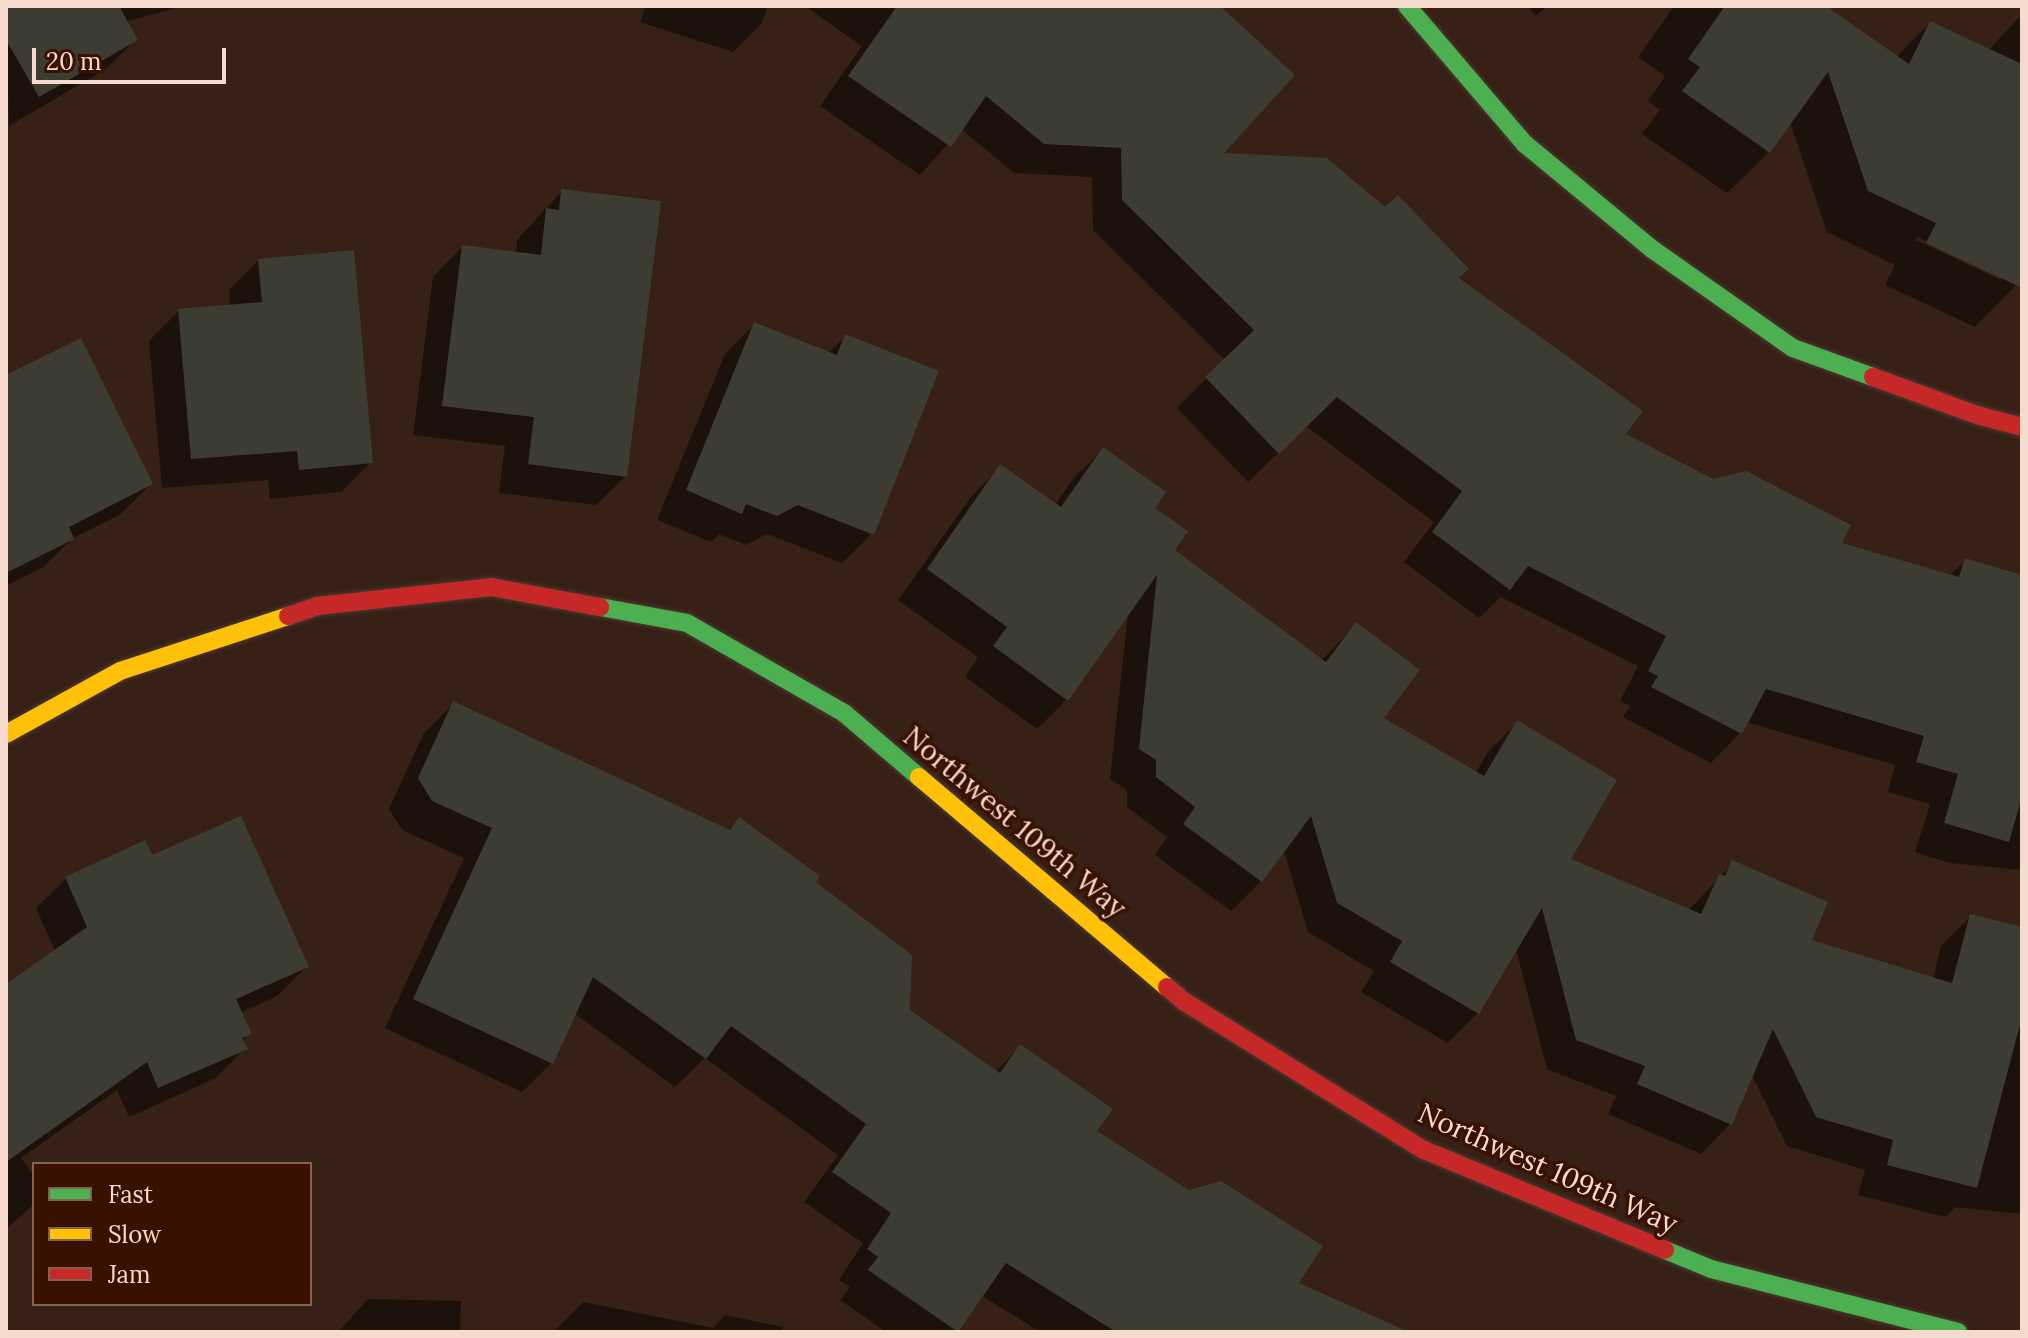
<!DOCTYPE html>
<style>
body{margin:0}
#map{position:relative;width:2028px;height:1338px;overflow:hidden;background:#372015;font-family:Lora,serif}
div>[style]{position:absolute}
.shadow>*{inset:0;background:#0007}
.building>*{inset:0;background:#3d3c32}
.roads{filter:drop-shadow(0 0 2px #4b3932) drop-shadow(0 0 2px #4b3932)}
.fast>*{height:18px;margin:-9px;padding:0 9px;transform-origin:9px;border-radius:9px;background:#4caf50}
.slow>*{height:18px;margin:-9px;padding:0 9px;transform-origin:9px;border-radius:9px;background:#ffc107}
.jam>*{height:18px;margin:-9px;padding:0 9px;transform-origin:9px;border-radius:9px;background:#c62828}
span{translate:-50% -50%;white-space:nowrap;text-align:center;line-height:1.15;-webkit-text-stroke:7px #391100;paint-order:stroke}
.street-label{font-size:28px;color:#f6dace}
.frame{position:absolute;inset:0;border:8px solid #f6dace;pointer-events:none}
.legend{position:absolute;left:32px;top:1162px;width:280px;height:144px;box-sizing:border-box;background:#391100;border:2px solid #856152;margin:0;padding:10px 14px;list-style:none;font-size:24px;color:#f6dace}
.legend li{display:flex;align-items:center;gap:16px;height:40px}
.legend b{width:40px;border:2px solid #856152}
.scale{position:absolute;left:32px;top:48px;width:194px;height:36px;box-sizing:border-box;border:4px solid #f6dace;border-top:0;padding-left:10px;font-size:24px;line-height:28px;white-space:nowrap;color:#f6dace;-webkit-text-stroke:6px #391100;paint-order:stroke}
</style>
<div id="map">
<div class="shadow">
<i style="clip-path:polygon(6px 6px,116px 6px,121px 11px,119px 6px,183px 6px,125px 22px,136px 39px,106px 69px,9px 126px)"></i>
<i style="clip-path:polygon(646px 6px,768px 6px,762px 23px,733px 52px,640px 22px)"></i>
<i style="clip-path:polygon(805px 6px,1219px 6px,1219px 155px,1456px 279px,1623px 434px,1839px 544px,1949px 576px,1966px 560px,2022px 577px,2022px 870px,1950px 863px,1915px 852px,1930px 804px,1888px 792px,1895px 765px,1746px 722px,1740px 733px,1711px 763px,1623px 717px,1630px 706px,1620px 701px,1638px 666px,1501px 597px,1479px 618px,1404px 562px,1434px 522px,1306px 426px,1248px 482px,1177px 408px,1225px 360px,1093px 230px,1092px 177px,1014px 173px,961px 129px,920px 175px,820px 106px,862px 46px)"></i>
<i style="clip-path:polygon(1527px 6px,1547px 6px,1536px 16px)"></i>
<i style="clip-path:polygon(evenodd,1674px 6px,1825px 6px,1896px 57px,1930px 23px,1988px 51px,2022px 14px,2022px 273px,2016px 285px,1975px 327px,1885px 285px,1895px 265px,1827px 232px,1790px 122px,1769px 152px,1727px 193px,1642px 134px,1660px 110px,1648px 101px,1665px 76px,1638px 57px,1674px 6px,1917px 237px,2001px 276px,2001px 280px,1916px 240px,1917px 237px)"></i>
<i style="clip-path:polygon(562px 191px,626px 476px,596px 505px,499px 493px,505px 446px,413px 435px,433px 277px,462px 247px,516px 254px,517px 240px)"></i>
<i style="clip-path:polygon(258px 261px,371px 462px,341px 492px,270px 499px,268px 480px,162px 488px,149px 341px,179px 311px,230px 306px,229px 290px)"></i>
<i style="clip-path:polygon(755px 324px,828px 353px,846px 336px,872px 534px,842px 563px,767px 534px,746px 545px,719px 534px,711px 542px,657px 520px,725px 354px)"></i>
<i style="clip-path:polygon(6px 377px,151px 484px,121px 514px,73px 538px,42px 568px,6px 586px)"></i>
<i style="clip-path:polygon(1103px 449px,1152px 509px,1172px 551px,1321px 661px,1356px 624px,1381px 719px,1475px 774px,1488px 752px,1517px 723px,1568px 860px,1688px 911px,1733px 863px,1809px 941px,1933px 979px,1941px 946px,1971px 916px,2022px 929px,2022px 1214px,1955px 1207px,1945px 1217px,1858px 1195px,1865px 1170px,1787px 1146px,1752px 1075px,1730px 1124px,1701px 1154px,1608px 1114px,1616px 1096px,1547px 1069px,1516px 949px,1478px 1013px,1448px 1043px,1361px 992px,1374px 971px,1308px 932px,1284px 851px,1261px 881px,1231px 911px,1155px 855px,1167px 837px,1127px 807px,1127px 790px,1110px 779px,1128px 614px,1067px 699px,1037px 729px,965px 677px,978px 657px,898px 600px,971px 497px,1000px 467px,1055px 505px,1073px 479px)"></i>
<i style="clip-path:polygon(454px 703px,728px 831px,739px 820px,813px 883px,908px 1011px,995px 1072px,1020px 1047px,1094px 1132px,1296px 1283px,1404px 1332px,1040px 1332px,981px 1295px,955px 1332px,886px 1332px,840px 1300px,850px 1287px,839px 1280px,863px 1243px,804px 1202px,838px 1155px,705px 1058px,675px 1087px,574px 1013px,552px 1062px,522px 1092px,385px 1028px,464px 858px,402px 830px,389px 809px,424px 733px)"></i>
<i style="clip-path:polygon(151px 857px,307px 966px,277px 996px,240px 1013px,249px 1033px,242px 1041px,245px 1048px,216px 1078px,129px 1117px,117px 1090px,21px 1158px,34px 1176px,34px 1204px,6px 1229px,6px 986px,55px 951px,36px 908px,66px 879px)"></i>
<i style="clip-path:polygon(368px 1299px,461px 1301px,460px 1332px,338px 1332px)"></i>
<i style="clip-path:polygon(583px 1302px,713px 1328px,725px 1315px,783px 1327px,782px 1332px,553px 1332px)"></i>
</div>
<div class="building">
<i style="clip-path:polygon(6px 6px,119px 6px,138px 40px,39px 97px,6px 40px)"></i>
<i style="clip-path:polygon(897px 6px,1220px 6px,1295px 75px,1224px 153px,1327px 158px,1385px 207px,1398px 195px,1469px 269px,1459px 278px,1643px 411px,1626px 434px,1713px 479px,1746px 471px,1851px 525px,1842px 543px,1959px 577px,1965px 558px,2022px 575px,2022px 797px,2009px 842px,1944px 823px,1958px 774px,1916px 762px,1924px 736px,1766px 689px,1742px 734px,1651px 687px,1658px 676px,1648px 671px,1666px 636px,1528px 566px,1510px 590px,1432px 532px,1462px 491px,1337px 397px,1279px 454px,1205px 377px,1254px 330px,1122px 200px,1121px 148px,1044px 144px,986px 96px,951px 147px,848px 76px)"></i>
<i style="clip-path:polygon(1725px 6px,1826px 6px,1909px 64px,1930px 21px,2022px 64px,2022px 288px,1926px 243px,1936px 223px,1868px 191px,1828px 72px,1770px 153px,1682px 91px,1700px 67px,1688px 59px)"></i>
<i style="clip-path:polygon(561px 189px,661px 201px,627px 477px,528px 464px,534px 417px,442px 406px,462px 245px,541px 255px,546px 208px,559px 210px)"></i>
<i style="clip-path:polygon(354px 250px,373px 463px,299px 470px,297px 451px,191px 459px,178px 309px,262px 302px,258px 259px)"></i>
<i style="clip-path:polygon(754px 322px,837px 355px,845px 334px,939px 371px,874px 535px,798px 505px,777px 516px,746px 504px,742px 514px,686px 490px)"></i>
<i style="clip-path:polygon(81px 338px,153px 484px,69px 527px,74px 539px,6px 573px,6px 375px)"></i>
<i style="clip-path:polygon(1103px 447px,1166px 492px,1155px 508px,1188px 531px,1175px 550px,1326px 662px,1356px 622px,1420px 670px,1384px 718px,1484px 776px,1517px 720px,1617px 780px,1571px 859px,1701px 914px,1719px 874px,1725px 876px,1732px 860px,1828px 902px,1812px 940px,1952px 983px,1970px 914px,2022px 927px,2022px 1017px,1977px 1188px,1887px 1165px,1893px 1140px,1816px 1117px,1773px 1029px,1732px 1125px,1637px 1084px,1645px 1066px,1576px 1040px,1542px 908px,1479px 1014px,1390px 962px,1402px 941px,1337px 903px,1311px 816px,1262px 882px,1183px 824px,1195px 807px,1156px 777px,1156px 760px,1139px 749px,1157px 575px,1068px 701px,993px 646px,1007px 627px,927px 569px,1000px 464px,1061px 507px)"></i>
<i style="clip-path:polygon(453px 701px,730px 830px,739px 817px,820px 876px,816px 882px,912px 955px,910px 1010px,1000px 1073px,1020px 1044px,1113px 1109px,1097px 1131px,1189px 1190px,1221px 1181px,1323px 1246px,1299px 1283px,1409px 1332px,1116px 1332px,1006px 1263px,958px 1332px,868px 1270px,878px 1257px,867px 1249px,891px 1213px,832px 1172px,866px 1124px,731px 1026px,706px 1059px,593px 977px,553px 1064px,413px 999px,492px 828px,432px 801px,418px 778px)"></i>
<i style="clip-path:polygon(241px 816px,309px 967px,236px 999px,252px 1034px,242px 1038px,248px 1049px,158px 1088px,147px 1062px,6px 1162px,6px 984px,87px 927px,65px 877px,145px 840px,152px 855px)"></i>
</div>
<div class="roads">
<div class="fast">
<i style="left:1407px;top:6px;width:182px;rotate:49.5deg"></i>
<i style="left:1525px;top:144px;width:165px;rotate:39.6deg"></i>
<i style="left:1652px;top:249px;width:172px;rotate:35.1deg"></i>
<i style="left:1793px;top:348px;width:85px;rotate:19.9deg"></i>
<i style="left:600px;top:607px;width:88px;rotate:10.4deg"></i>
<i style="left:687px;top:623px;width:181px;rotate:29.8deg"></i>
<i style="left:844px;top:713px;width:99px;rotate:40.5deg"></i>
<i style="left:1665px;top:1250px;width:50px;rotate:22.4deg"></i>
<i style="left:1711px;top:1269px;width:255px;rotate:14.3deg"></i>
</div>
<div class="slow">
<i style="left:6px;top:734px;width:130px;rotate:-28.9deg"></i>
<i style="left:120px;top:671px;width:177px;rotate:-18.1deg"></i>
<i style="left:919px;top:777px;width:325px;rotate:40.3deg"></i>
</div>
<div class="jam">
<i style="left:1873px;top:377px;width:111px;rotate:20.1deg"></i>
<i style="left:1977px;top:415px;width:47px;rotate:14.9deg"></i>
<i style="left:288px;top:616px;width:31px;rotate:-19deg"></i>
<i style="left:317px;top:606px;width:175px;rotate:-6.2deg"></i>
<i style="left:491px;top:587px;width:111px;rotate:10.4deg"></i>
<i style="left:1167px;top:987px;width:23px;rotate:40deg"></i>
<i style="left:1185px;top:1002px;width:281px;rotate:31.8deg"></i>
<i style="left:1424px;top:1150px;width:261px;rotate:22.5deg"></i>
</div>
</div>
<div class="street-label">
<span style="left:1015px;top:822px;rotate:40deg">Northwest 109th Way</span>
<span style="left:1548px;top:1168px;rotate:24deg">Northwest 109th Way</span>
</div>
<div class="frame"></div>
<ul class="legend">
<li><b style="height:10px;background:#4caf50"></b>Fast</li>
<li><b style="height:10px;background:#ffc107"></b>Slow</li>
<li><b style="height:10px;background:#c62828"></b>Jam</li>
</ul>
<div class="scale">20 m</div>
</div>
